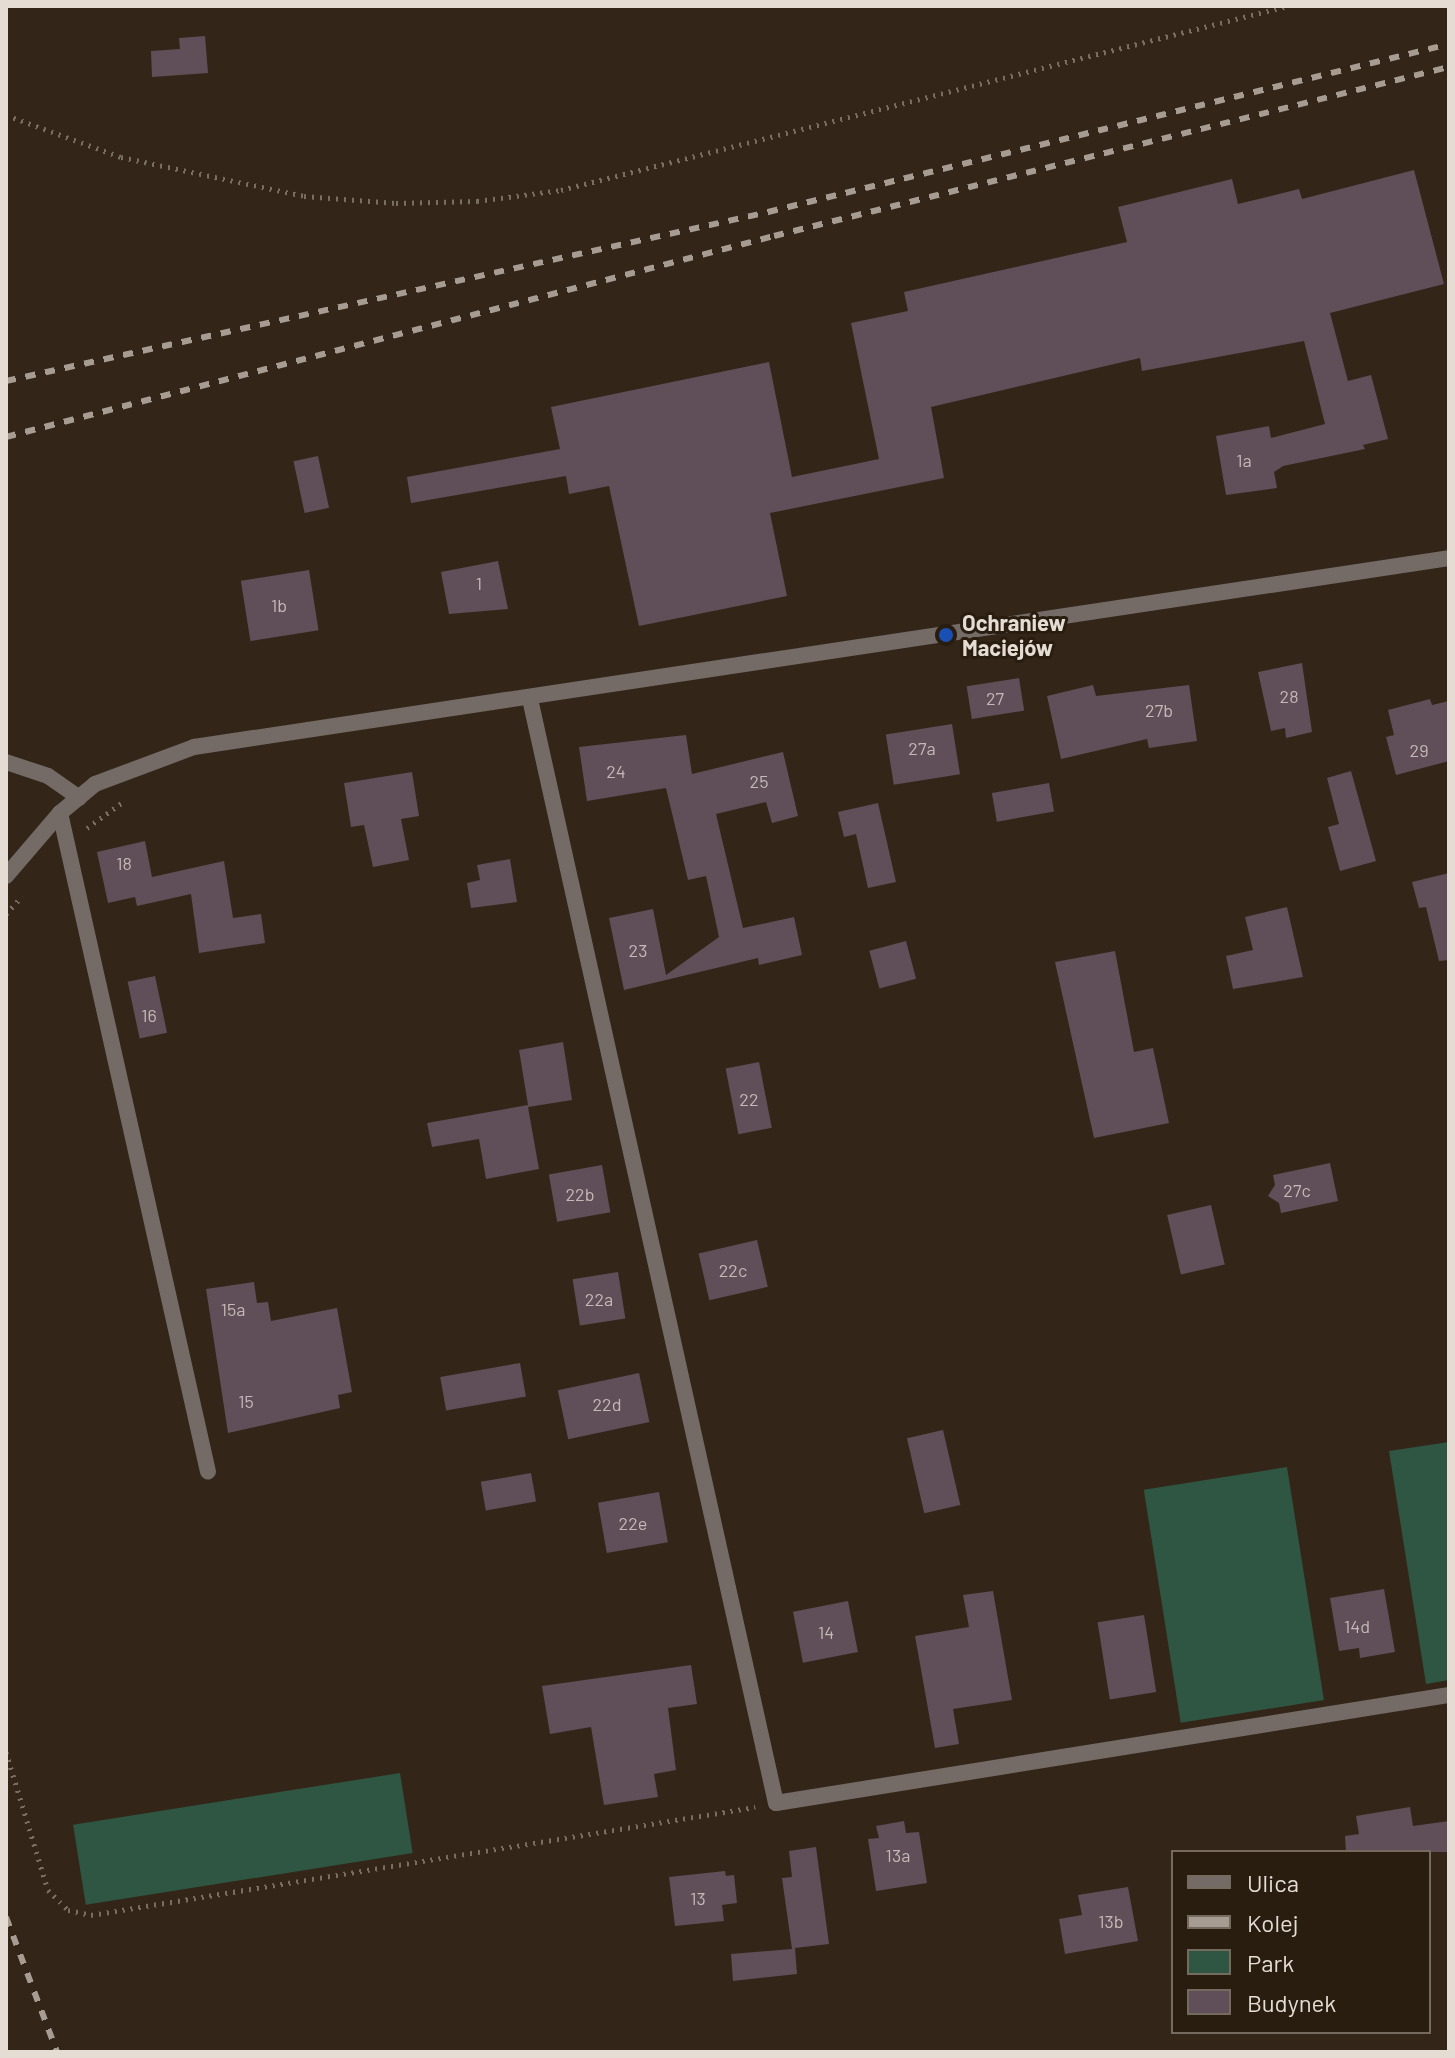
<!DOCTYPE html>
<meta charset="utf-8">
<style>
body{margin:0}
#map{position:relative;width:1455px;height:2058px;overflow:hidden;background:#332619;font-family:Barlow,sans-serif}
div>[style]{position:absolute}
.green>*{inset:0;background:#2f5642;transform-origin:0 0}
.building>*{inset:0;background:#604e58;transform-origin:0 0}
.path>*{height:5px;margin-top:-2.5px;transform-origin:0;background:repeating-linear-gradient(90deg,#796e62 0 2px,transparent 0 8px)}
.minor>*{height:16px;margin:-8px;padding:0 8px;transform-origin:8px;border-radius:8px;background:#746b66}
.tertiary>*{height:16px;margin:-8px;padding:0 8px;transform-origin:8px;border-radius:8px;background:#746b66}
.rail>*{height:6px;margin-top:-3px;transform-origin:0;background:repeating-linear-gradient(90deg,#a69c92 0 10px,transparent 0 20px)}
.dots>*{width:22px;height:22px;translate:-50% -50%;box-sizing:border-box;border:4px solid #291d10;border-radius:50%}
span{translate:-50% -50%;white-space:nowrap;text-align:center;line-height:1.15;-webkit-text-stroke:6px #291d10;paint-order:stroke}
.number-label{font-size:18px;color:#c4b9b5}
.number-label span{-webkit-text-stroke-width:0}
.poi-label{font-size:22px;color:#e5ddd4;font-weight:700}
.left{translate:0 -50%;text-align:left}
.frame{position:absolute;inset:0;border:8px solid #e5ddd4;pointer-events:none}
.legend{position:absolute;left:1171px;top:1850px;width:260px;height:184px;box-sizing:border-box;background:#291d10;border:2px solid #746a5e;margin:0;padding:10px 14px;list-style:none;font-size:24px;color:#e5ddd4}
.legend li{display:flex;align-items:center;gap:16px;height:40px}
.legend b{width:40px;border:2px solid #746a5e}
</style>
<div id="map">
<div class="green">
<i style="clip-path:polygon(1449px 1442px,1449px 1680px,1426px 1684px,1389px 1451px)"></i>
<i style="left:1287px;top:1467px;width:236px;height:145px;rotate:81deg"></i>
<i style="left:400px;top:1773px;width:81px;height:331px;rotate:81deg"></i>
</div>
<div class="building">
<i style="clip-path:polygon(205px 36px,208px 73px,152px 77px,151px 51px,180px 49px,179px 38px)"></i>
<i style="clip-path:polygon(1414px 170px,1444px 284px,1330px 313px,1348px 381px,1371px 375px,1388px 439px,1363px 445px,1365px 449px,1283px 466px,1274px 472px,1277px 488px,1226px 495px,1216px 436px,1269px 426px,1271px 438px,1325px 424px,1304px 341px,1142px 371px,1140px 358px,931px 407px,944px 478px,770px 513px,787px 596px,639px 626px,609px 486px,569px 494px,566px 476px,411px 503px,407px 477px,560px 449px,551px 407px,769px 362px,792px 477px,879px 459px,851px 323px,908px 311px,904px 292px,1127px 242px,1118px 207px,1232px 179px,1238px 204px,1299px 189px,1302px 199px)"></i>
<i style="left:318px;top:456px;width:53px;height:25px;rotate:78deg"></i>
<i style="clip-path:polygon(498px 561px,508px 609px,449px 614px,441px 572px)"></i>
<i style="left:309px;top:570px;width:61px;height:69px;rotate:81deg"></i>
<i style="clip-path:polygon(1302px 663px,1312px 732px,1286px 738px,1285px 728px,1271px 731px,1258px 672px)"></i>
<i style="left:1019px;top:678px;width:33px;height:53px;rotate:81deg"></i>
<i style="clip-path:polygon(1093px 685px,1096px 696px,1189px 685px,1197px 741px,1149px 748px,1147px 739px,1061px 759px,1047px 696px)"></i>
<i style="clip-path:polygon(1430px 699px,1432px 705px,1449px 701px,1449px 761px,1396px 775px,1386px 737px,1394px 735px,1388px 710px)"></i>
<i style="left:952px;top:724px;width:51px;height:67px;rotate:81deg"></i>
<i style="clip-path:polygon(686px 735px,692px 774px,783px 752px,798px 816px,772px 823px,766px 802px,716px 814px,743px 928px,794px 917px,802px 955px,759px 965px,758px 958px,624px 990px,609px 918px,653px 909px,666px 975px,719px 937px,706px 876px,688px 880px,666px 788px,587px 801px,579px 747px)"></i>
<i style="clip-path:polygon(1351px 771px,1376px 861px,1340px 871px,1328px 827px,1339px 824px,1327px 778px)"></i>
<i style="clip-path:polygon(412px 772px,419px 816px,401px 819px,409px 860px,373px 867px,364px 825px,351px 827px,344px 783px)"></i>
<i style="left:1049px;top:783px;width:29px;height:58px;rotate:80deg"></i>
<i style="clip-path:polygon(878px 803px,896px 882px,868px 888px,856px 834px,844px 837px,838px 812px)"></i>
<i style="clip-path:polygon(145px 841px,152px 877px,224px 861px,233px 918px,261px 914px,265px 943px,199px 953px,191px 894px,137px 906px,135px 897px,108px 903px,97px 852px)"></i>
<i style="clip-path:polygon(510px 859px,517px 902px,471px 908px,467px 883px,480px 880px,477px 865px)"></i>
<i style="clip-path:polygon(1449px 873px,1449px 960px,1439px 961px,1426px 907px,1419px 908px,1412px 882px)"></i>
<i style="clip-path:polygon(1287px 907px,1303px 977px,1233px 989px,1226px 956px,1253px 950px,1245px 917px)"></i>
<i style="left:906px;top:941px;width:39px;height:38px;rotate:75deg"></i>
<i style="clip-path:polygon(1115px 951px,1134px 1052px,1153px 1048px,1169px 1123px,1094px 1138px,1055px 962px)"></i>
<i style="left:155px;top:976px;width:58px;height:28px;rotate:78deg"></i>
<i style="clip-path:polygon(563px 1042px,572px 1100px,528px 1107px,539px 1169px,486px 1179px,479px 1139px,432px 1147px,427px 1123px,528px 1105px,519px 1050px)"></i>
<i style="left:759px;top:1062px;width:67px;height:34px;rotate:79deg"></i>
<i style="clip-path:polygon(1330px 1163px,1338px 1201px,1281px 1213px,1279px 1203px,1268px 1196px,1275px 1185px,1273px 1175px)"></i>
<i style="left:602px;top:1165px;width:48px;height:54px;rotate:80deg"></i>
<i style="left:1211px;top:1205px;width:61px;height:45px;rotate:77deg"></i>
<i style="left:757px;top:1240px;width:48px;height:60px;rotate:77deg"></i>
<i style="left:618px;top:1272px;width:47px;height:46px;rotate:81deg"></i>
<i style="clip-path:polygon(254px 1282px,257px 1303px,268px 1302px,271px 1321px,337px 1308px,352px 1392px,338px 1395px,340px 1408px,228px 1433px,206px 1289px)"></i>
<i style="left:520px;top:1363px;width:34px;height:81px;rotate:80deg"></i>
<i style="left:639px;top:1373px;width:50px;height:83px;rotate:78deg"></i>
<i style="left:943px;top:1430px;width:77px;height:37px;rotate:77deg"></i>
<i style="left:531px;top:1473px;width:29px;height:51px;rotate:80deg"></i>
<i style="left:659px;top:1492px;width:51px;height:62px;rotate:80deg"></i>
<i style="clip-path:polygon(1384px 1589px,1395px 1652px,1360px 1658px,1359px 1648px,1339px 1651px,1330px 1598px)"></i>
<i style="clip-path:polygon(993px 1591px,1012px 1700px,953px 1709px,959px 1744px,935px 1748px,915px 1636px,969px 1627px,963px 1595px)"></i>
<i style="left:848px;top:1601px;width:52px;height:56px;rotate:79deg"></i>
<i style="left:1144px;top:1615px;width:78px;height:47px;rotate:81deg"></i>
<i style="clip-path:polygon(691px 1665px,697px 1704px,668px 1708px,676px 1770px,654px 1774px,658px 1797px,604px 1805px,591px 1727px,550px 1734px,542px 1686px)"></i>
<i style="clip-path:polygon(1410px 1807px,1413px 1826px,1449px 1821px,1449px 1852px,1346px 1852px,1345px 1836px,1359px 1834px,1356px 1816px)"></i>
<i style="clip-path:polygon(904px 1821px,906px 1833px,919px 1832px,927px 1883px,876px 1891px,868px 1839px,879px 1838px,876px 1826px)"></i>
<i style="clip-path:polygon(816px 1847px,829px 1944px,795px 1948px,797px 1974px,733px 1981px,731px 1954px,792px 1949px,782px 1878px,792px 1877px,789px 1851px)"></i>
<i style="clip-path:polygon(725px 1871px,726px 1876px,734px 1875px,737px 1903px,722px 1905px,724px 1921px,675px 1926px,669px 1877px)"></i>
<i style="clip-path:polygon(1128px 1887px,1138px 1941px,1065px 1954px,1059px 1919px,1082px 1915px,1078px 1895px)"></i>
</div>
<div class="path">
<i style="left:6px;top:115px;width:122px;rotate:20.1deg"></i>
<i style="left:121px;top:157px;width:187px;rotate:12deg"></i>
<i style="left:304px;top:196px;width:92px;rotate:4.4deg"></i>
<i style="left:396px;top:203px;width:81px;rotate:-1.4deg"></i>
<i style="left:477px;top:201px;width:85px;rotate:-7.5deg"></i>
<i style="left:561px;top:190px;width:749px;rotate:-14.22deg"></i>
<i style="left:87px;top:828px;width:46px;rotate:-36.1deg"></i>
<i style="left:6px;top:914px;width:24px;rotate:-48deg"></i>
<i style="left:6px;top:1752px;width:144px;rotate:73.1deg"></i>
<i style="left:48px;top:1890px;width:28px;rotate:45deg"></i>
<i style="left:68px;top:1910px;width:24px;rotate:12deg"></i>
<i style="left:91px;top:1915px;width:673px;rotate:-9.24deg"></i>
</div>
<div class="minor">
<i style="left:530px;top:699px;width:1131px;rotate:77.44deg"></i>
<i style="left:776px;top:1803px;width:682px;rotate:-9.12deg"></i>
<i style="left:6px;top:762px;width:44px;rotate:18.4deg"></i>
<i style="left:48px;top:776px;width:38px;rotate:35deg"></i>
<i style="left:60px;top:813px;width:675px;rotate:77.34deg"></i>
</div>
<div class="tertiary">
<i style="left:6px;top:876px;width:83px;rotate:-49.4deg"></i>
<i style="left:60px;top:813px;width:45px;rotate:-39.6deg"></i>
<i style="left:95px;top:784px;width:106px;rotate:-20.5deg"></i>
<i style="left:194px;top:747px;width:1269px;rotate:-8.56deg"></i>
</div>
<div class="rail">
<i style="left:6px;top:381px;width:781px;rotate:-12.5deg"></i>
<i style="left:768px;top:212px;width:701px;rotate:-13.86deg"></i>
<i style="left:6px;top:437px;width:794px;rotate:-14.67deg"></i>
<i style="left:774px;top:236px;width:696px;rotate:-14.06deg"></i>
<i style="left:6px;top:1917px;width:144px;rotate:69.3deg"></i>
</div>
<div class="dots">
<i style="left:946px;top:635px;background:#1a4fb4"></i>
</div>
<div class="number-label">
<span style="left:1244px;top:460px">1a</span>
<span style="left:479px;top:583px">1</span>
<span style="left:279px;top:605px">1b</span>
<span style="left:1289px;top:696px">28</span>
<span style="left:995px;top:698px">27</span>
<span style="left:1159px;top:710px">27b</span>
<span style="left:922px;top:748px">27a</span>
<span style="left:1419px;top:750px">29</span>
<span style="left:616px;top:771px">24</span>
<span style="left:759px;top:781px">25</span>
<span style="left:124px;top:863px">18</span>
<span style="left:638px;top:950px">23</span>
<span style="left:149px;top:1015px">16</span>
<span style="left:749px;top:1099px">22</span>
<span style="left:1297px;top:1190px">27c</span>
<span style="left:580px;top:1194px">22b</span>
<span style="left:733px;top:1270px">22c</span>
<span style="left:599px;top:1299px">22a</span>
<span style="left:233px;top:1309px">15a</span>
<span style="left:246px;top:1401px">15</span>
<span style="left:607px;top:1404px">22d</span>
<span style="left:633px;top:1523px">22e</span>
<span style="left:1357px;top:1626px">14d</span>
<span style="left:826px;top:1632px">14</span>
<span style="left:898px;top:1855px">13a</span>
<span style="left:698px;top:1898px">13</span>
<span style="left:1111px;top:1921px">13b</span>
</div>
<div class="poi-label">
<span class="left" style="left:962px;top:635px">Ochraniew<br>Maciejów</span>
</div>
<div class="frame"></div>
<ul class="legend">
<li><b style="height:10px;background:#746b66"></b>Ulica</li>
<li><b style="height:10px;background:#a69c92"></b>Kolej</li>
<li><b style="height:22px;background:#2f5642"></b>Park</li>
<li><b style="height:22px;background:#604e58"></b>Budynek</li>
</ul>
</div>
